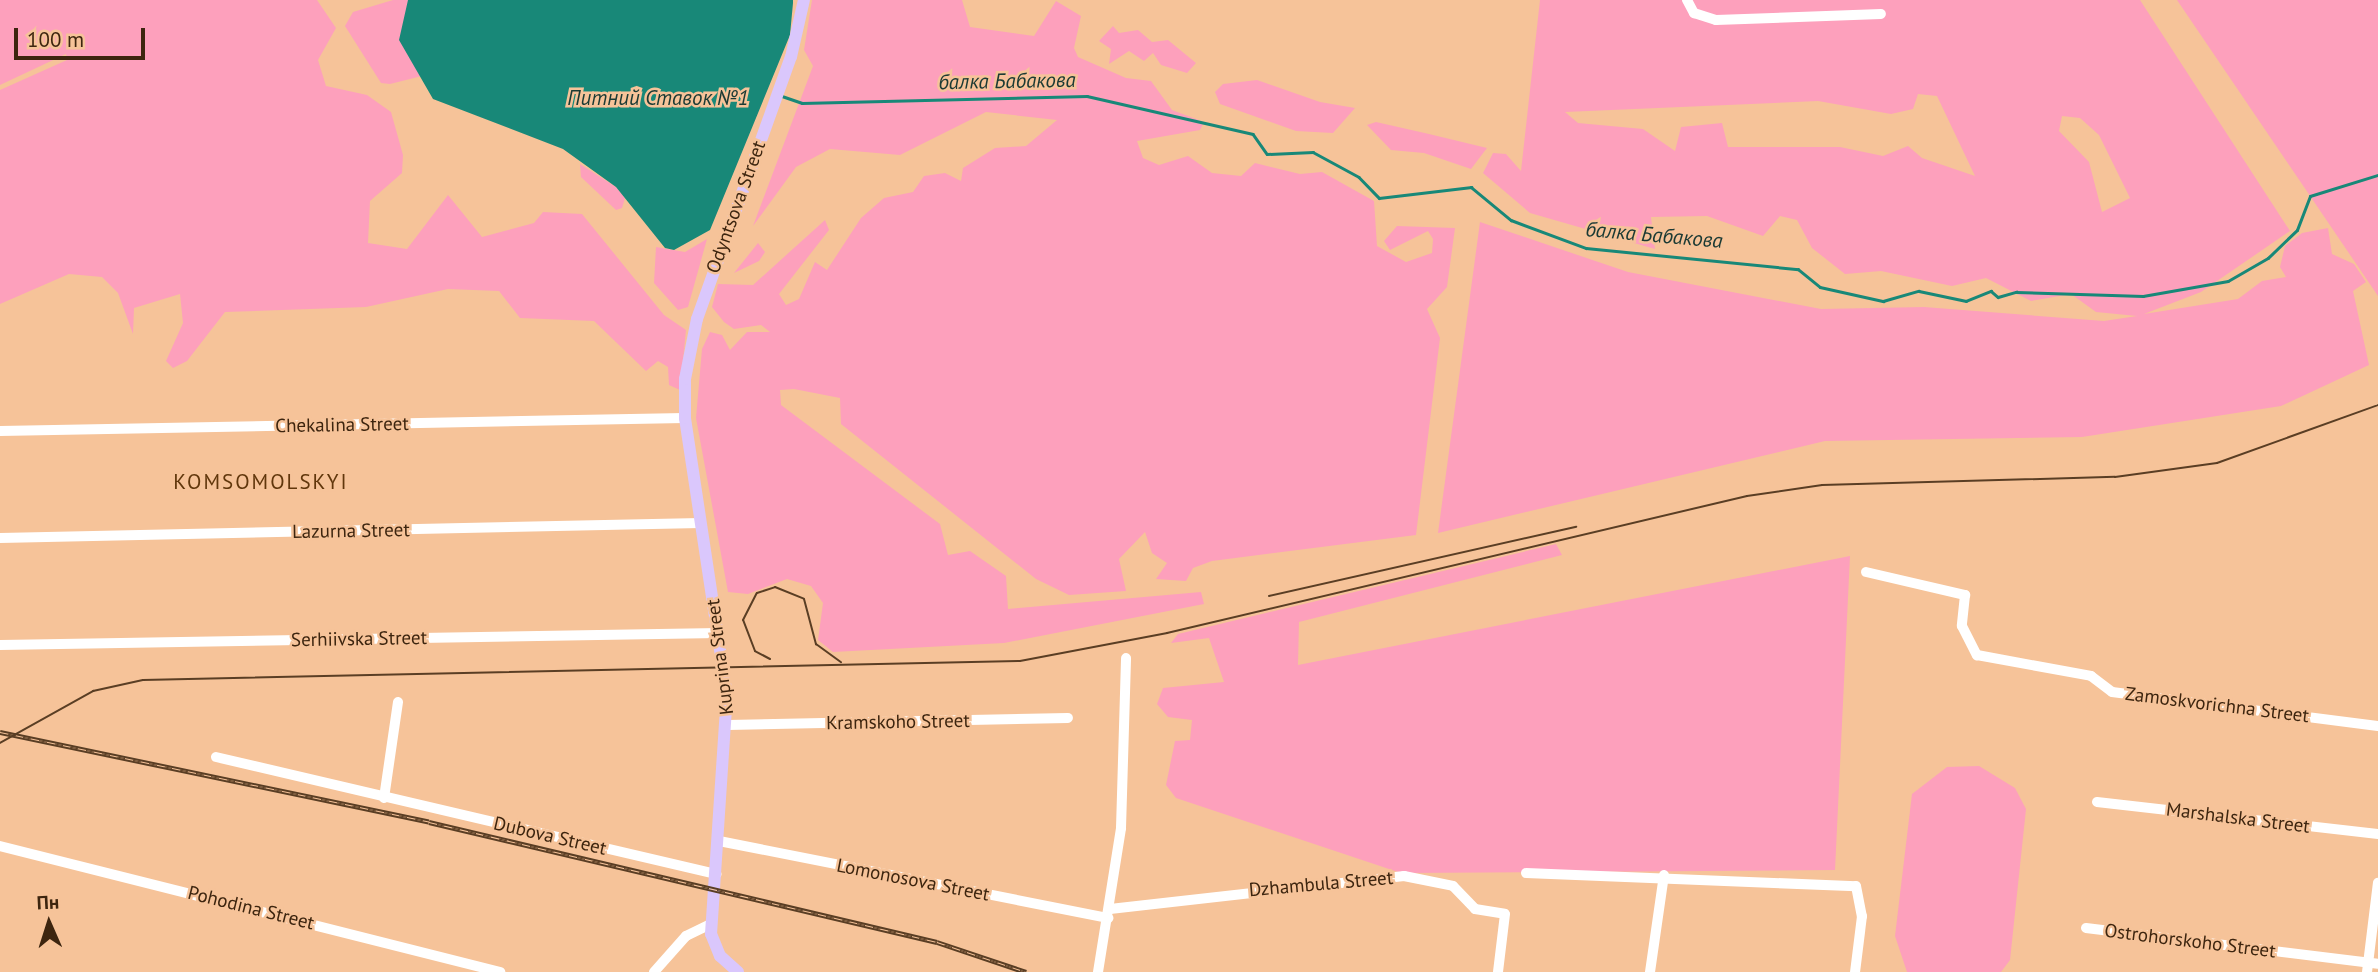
<!DOCTYPE html>
<meta charset="utf-8">
<style>
body{margin:0}
#map{position:relative;width:2378px;height:972px;overflow:hidden;background:#f6c399;font-family:"PT Sans",sans-serif}
div>[style]{position:absolute}
.green>*{inset:0;background:#fda0bc}
.water>*{inset:0;background:#188878}
.stream>*{height:2.5px;margin:-1.25px;padding:0 1.25px;transform-origin:1.25px;border-radius:1.25px;background:#188878}
.minor>*{height:10px;margin:-5px;padding:0 5px;transform-origin:5px;border-radius:5px;background:#fff}
.major>*{height:12px;margin:-6px;padding:0 6px;transform-origin:6px;border-radius:6px;background:#dac7fc}
.tram>*{height:2px;margin:-1px;padding:0 1px;transform-origin:1px;border-radius:1px;background:#5a3e24}
.rail>*{height:5px;margin-top:-2.5px;transform-origin:0;background:repeating-linear-gradient(90deg,#f6c399 0 8px,#5a3e24 0 16px);box-sizing:border-box;border-block:2px solid #5a3e24}
span{translate:-50% -50%;white-space:nowrap;text-align:center;line-height:1.15;-webkit-text-stroke:5px #f6c399;paint-order:stroke}
.street-label{font-size:19px;color:#3d250f}
.water-label{font-size:21px;color:#1b3a34;font-style:italic}
.neighbourhood-label{font-size:21px;color:#61370c;letter-spacing:2px}
.north{position:absolute;left:14px;top:888px;width:70px;height:70px;-webkit-text-stroke:5px #f6c399;paint-order:stroke;rotate:357deg;font-size:19px;font-weight:700;line-height:28px;text-align:center;color:#3d250f}
.north::after{content:'';display:block;margin:auto;width:24px;height:32px;background:#3d250f;clip-path:polygon(50% 0,100% 100%,50% 72%,0 100%)}
.scale{position:absolute;left:14px;top:28px;width:131px;height:32px;box-sizing:border-box;border:4px solid #3d250f;border-top:0;padding-left:9px;font-size:21px;line-height:24px;white-space:nowrap;color:#3d250f;-webkit-text-stroke:5px #f6c399;paint-order:stroke}
</style>
<div id="map">
<div class="green">
<i style="clip-path:polygon(0 0,317px 0,336px 28px,318px 60px,326px 86px,367px 95px,391px 112px,403px 155px,402px 173px,370px 201px,368px 243px,407px 249px,448px 195px,482px 237px,534px 223px,543px 212px,582px 214px,664px 315px,686px 330px,680px 390px,669px 385px,668px 367px,658px 361px,646px 371px,594px 321px,520px 318px,499px 291px,448px 289px,366px 307px,225px 312px,187px 361px,173px 368px,166px 361px,183px 323px,180px 294px,134px 308px,133px 334px,118px 293px,102px 277px,69px 274px,0 304px,0 90px,67px 60px,66px 54px,0 85px)"></i>
<i style="clip-path:polygon(393px 0,414px 0,422px 76px,390px 84px,381px 83px,345px 26px,353px 12px)"></i>
<i style="clip-path:polygon(812px 0,962px 0,970px 27px,1034px 36px,1056px 1px,1081px 16px,1074px 48px,1078px 57px,1126px 78px,1151px 81px,1172px 110px,1204px 122px,1200px 130px,1137px 141px,1143px 158px,1159px 165px,1188px 156px,1212px 173px,1241px 176px,1255px 163px,1300px 174px,1322px 172px,1374px 201px,1377px 246px,1406px 262px,1432px 253px,1433px 239px,1428px 231px,1390px 250px,1384px 241px,1397px 226px,1455px 228px,1447px 287px,1427px 309px,1440px 338px,1416px 535px,1212px 561px,1193px 568px,1186px 581px,1156px 579px,1167px 563px,1152px 553px,1145px 532px,1119px 559px,1126px 591px,1069px 595px,1036px 579px,841px 424px,840px 398px,794px 389px,780px 390px,781px 405px,940px 524px,948px 555px,970px 551px,1006px 576px,1008px 609px,1201px 592px,1204px 604px,1004px 643px,833px 652px,818px 640px,823px 603px,811px 586px,787px 579px,748px 594px,728px 592px,696px 418px,702px 349px,710px 332px,722px 335px,730px 350px,747px 332px,770px 332px,761px 325px,734px 329px,724px 322px,712px 307px,718px 284px,753px 285px,825px 220px,829px 230px,779px 294px,786px 305px,799px 299px,815px 262px,827px 270px,861px 218px,884px 198px,913px 192px,924px 176px,945px 173px,961px 181px,963px 168px,995px 148px,1026px 146px,1057px 120px,986px 112px,900px 155px,830px 149px,796px 167px,753px 226px,813px 66px,804px 50px)"></i>
<i style="clip-path:polygon(evenodd,1540px 0,2140px 0,2290px 231px,2201px 292px,2144px 314px,2238px 299px,2262px 281px,2286px 277px,2280px 267px,2285px 246px,2302px 233px,2328px 228px,2332px 254px,2354px 264px,2366px 282px,2353px 291px,2369px 365px,2281px 406px,2082px 437px,1825px 441px,1438px 533px,1480px 222px,1628px 272px,1821px 309px,1924px 307px,2104px 321px,2137px 316px,2096px 312px,2071px 294px,2031px 301px,1986px 278px,1952px 286px,1881px 271px,1845px 274px,1812px 248px,1797px 220px,1780px 216px,1763px 236px,1707px 216px,1651px 217px,1655px 249px,1530px 213px,1483px 173px,1493px 153px,1506px 154px,1521px 171px,1540px 0,1918px 94px,1937px 96px,1975px 176px,1922px 158px,1908px 146px,1883px 156px,1840px 147px,1728px 147px,1722px 123px,1681px 127px,1675px 151px,1643px 129px,1578px 123px,1565px 112px,1818px 101px,1891px 114px,1913px 109px,1918px 94px,1540px 0,2062px 116px,2080px 118px,2099px 135px,2130px 198px,2102px 212px,2089px 162px,2059px 131px,2062px 116px)"></i>
<i style="clip-path:polygon(2177px 0,2378px 0,2378px 296px)"></i>
<i style="clip-path:polygon(1113px 26px,1119px 33px,1138px 30px,1152px 42px,1168px 40px,1196px 63px,1187px 73px,1161px 65px,1153px 53px,1144px 61px,1129px 51px,1109px 64px,1111px 49px,1099px 41px)"></i>
<i style="clip-path:polygon(1257px 80px,1320px 102px,1355px 108px,1333px 133px,1296px 131px,1220px 104px,1215px 92px,1223px 84px)"></i>
<i style="clip-path:polygon(1376px 122px,1429px 134px,1487px 148px,1471px 169px,1424px 153px,1391px 150px,1367px 125px)"></i>
<i style="clip-path:polygon(580px 164px,616px 187px,625px 198px,622px 208px,616px 210px,581px 177px)"></i>
<i style="clip-path:polygon(707px 239px,688px 307px,678px 310px,654px 283px,656px 247px,685px 252px)"></i>
<i style="clip-path:polygon(758px 243px,765px 252px,759px 261px,734px 273px)"></i>
<i style="clip-path:polygon(1556px 544px,1562px 555px,1299px 622px,1298px 665px,1850px 556px,1835px 870px,1401px 873px,1176px 798px,1166px 785px,1175px 741px,1190px 740px,1192px 720px,1168px 717px,1157px 704px,1163px 688px,1224px 682px,1209px 638px,1171px 643px,1178px 634px)"></i>
<i style="clip-path:polygon(1979px 766px,2015px 788px,2026px 809px,2010px 960px,2001px 972px,1907px 972px,1895px 936px,1912px 794px,1947px 767px)"></i>
</div>
<div class="water">
<i style="clip-path:polygon(408px 0,793px 0,793px 3px,790px 35px,710px 230px,674px 250px,665px 248px,616px 187px,563px 149px,433px 99px,399px 40px)"></i>
</div>
<div class="stream">
<i style="left:782px;top:96px;width:21px;rotate:19deg"></i>
<i style="left:802px;top:103px;width:285px;rotate:-1.4deg"></i>
<i style="left:1087px;top:96px;width:170px;rotate:12.9deg"></i>
<i style="left:1253px;top:134px;width:24px;rotate:55deg"></i>
<i style="left:1267px;top:154px;width:46px;rotate:-2.5deg"></i>
<i style="left:1313px;top:152px;width:52px;rotate:28.5deg"></i>
<i style="left:1359px;top:177px;width:29px;rotate:46deg"></i>
<i style="left:1379px;top:198px;width:93px;rotate:-6.8deg"></i>
<i style="left:1471px;top:187px;width:52px;rotate:39.5deg"></i>
<i style="left:1511px;top:220px;width:80px;rotate:20.5deg"></i>
<i style="left:1586px;top:248px;width:213px;rotate:5.7deg"></i>
<i style="left:1798px;top:269px;width:28px;rotate:39deg"></i>
<i style="left:1820px;top:287px;width:65px;rotate:12.5deg"></i>
<i style="left:1883px;top:301px;width:37px;rotate:-16deg"></i>
<i style="left:1919px;top:291px;width:48px;rotate:12deg"></i>
<i style="left:1966px;top:301px;width:27px;rotate:-22deg"></i>
<i style="left:1991px;top:291px;width:9px;rotate:41deg"></i>
<i style="left:1998px;top:297px;width:19px;rotate:-16deg"></i>
<i style="left:2016px;top:292px;width:127px;rotate:1.8deg"></i>
<i style="left:2143px;top:296px;width:86px;rotate:-10deg"></i>
<i style="left:2228px;top:281px;width:46px;rotate:-29.9deg"></i>
<i style="left:2268px;top:258px;width:40px;rotate:-44deg"></i>
<i style="left:2297px;top:230px;width:36px;rotate:-69deg"></i>
<i style="left:2310px;top:196px;width:71px;rotate:-17.2deg"></i>
</div>
<div class="minor">
<i style="left:1687px;top:0;width:15px;rotate:62deg"></i>
<i style="left:1694px;top:13px;width:23px;rotate:18deg"></i>
<i style="left:1716px;top:20px;width:165px;rotate:-2.1deg"></i>
<i style="left:0;top:431px;width:685px;rotate:-1.09deg"></i>
<i style="left:0;top:538px;width:701px;rotate:-1.23deg"></i>
<i style="left:1866px;top:572px;width:102px;rotate:13.1deg"></i>
<i style="left:1965px;top:595px;width:31px;rotate:96deg"></i>
<i style="left:1962px;top:626px;width:33px;rotate:63deg"></i>
<i style="left:1977px;top:655px;width:116px;rotate:10.4deg"></i>
<i style="left:2091px;top:676px;width:26px;rotate:37deg"></i>
<i style="left:2112px;top:692px;width:268px;rotate:7.3deg"></i>
<i style="left:0;top:645px;width:719px;rotate:-0.96deg"></i>
<i style="left:728px;top:725px;width:340px;rotate:-1.2deg"></i>
<i style="left:216px;top:757px;width:514px;rotate:13.17deg"></i>
<i style="left:384px;top:798px;width:97px;rotate:-81.7deg"></i>
<i style="left:2097px;top:802px;width:283px;rotate:6.5deg"></i>
<i style="left:719px;top:841px;width:397px;rotate:11.2deg"></i>
<i style="left:0;top:846px;width:516px;rotate:14.14deg"></i>
<i style="left:1526px;top:873px;width:330px;rotate:2.3deg"></i>
<i style="left:1856px;top:886px;width:31px;rotate:79deg"></i>
<i style="left:1862px;top:916px;width:56px;rotate:97.1deg"></i>
<i style="left:1110px;top:909px;width:296px;rotate:-6.4deg"></i>
<i style="left:1404px;top:876px;width:50px;rotate:11.5deg"></i>
<i style="left:1453px;top:886px;width:32px;rotate:46deg"></i>
<i style="left:1475px;top:909px;width:30px;rotate:9deg"></i>
<i style="left:1505px;top:914px;width:58px;rotate:96.9deg"></i>
<i style="left:2086px;top:928px;width:294px;rotate:7deg"></i>
<i style="left:654px;top:972px;width:48px;rotate:-48.4deg"></i>
<i style="left:686px;top:936px;width:28px;rotate:-26deg"></i>
<i style="left:1098px;top:972px;width:146px;rotate:-80.9deg"></i>
<i style="left:1121px;top:828px;width:170px;rotate:-88.3deg"></i>
<i style="left:1650px;top:972px;width:98px;rotate:-81.8deg"></i>
<i style="left:2367px;top:972px;width:90px;rotate:-83deg"></i>
</div>
<div class="major">
<i style="left:738px;top:972px;width:24px;rotate:-138deg"></i>
<i style="left:720px;top:956px;width:24px;rotate:-112deg"></i>
<i style="left:711px;top:934px;width:239px;rotate:-86.2deg"></i>
<i style="left:727px;top:696px;width:281px;rotate:-98.6deg"></i>
<i style="left:685px;top:418px;width:39px;rotate:-90deg"></i>
<i style="left:685px;top:379px;width:61px;rotate:-78.7deg"></i>
<i style="left:697px;top:319px;width:278px;rotate:-70.3deg"></i>
<i style="left:791px;top:57px;width:58px;rotate:-77.2deg"></i>
</div>
<div class="tram">
<i style="left:1269px;top:596px;width:315px;rotate:-12.7deg"></i>
<i style="left:770px;top:659px;width:17px;rotate:-152deg"></i>
<i style="left:755px;top:651px;width:33px;rotate:-111deg"></i>
<i style="left:743px;top:620px;width:30px;rotate:-63deg"></i>
<i style="left:757px;top:593px;width:19px;rotate:-18deg"></i>
<i style="left:775px;top:587px;width:31px;rotate:22deg"></i>
<i style="left:804px;top:599px;width:47px;rotate:75.1deg"></i>
<i style="left:816px;top:644px;width:31px;rotate:36deg"></i>
<i style="left:0;top:743px;width:107px;rotate:-29.2deg"></i>
<i style="left:93px;top:691px;width:51px;rotate:-12.4deg"></i>
<i style="left:143px;top:680px;width:877px;rotate:-1.24deg"></i>
<i style="left:1020px;top:661px;width:150px;rotate:-10.8deg"></i>
<i style="left:1167px;top:633px;width:596px;rotate:-13.29deg"></i>
<i style="left:1747px;top:496px;width:76px;rotate:-8.3deg"></i>
<i style="left:1822px;top:485px;width:293px;rotate:-1.6deg"></i>
<i style="left:2115px;top:477px;width:103px;rotate:-7.8deg"></i>
<i style="left:2217px;top:463px;width:171px;rotate:-19.8deg"></i>
</div>
<div class="rail">
<i style="left:0;top:732px;width:438px;rotate:11.8deg"></i>
<i style="left:429px;top:822px;width:522px;rotate:13.29deg"></i>
<i style="left:937px;top:942px;width:94px;rotate:18.6deg"></i>
</div>
<div class="street-label">
<span style="left:736px;top:207px;rotate:-70deg">Odyntsova Street</span>
<span style="left:342px;top:425px;rotate:-1deg">Chekalina Street</span>
<span style="left:351px;top:531px;rotate:-1deg">Lazurna Street</span>
<span style="left:359px;top:639px;rotate:-1deg">Serhiivska Street</span>
<span style="left:720px;top:657px;rotate:-97deg">Kuprina Street</span>
<span style="left:2217px;top:705px;rotate:7deg">Zamoskvorichna Street</span>
<span style="left:898px;top:722px;rotate:-1deg">Kramskoho Street</span>
<span style="left:2238px;top:818px;rotate:7deg">Marshalska Street</span>
<span style="left:550px;top:836px;rotate:13deg">Dubova Street</span>
<span style="left:913px;top:880px;rotate:11deg">Lomonosova Street</span>
<span style="left:1321px;top:884px;rotate:-5deg">Dzhambula Street</span>
<span style="left:251px;top:908px;rotate:14deg">Pohodina Street</span>
<span style="left:2190px;top:941px;rotate:7deg">Ostrohorskoho Street</span>
</div>
<div class="water-label">
<span style="left:1007px;top:81px;rotate:-1deg">балка Бабакова</span>
<span style="left:658px;top:98px">Питний Ставок №1</span>
<span style="left:1654px;top:235px;rotate:5deg">балка Бабакова</span>
</div>
<div class="neighbourhood-label">
<span style="left:261px;top:482px">KOMSOMOLSKYI</span>
</div>
<div class="north">Пн</div>
<div class="scale">100 m</div>
</div>
